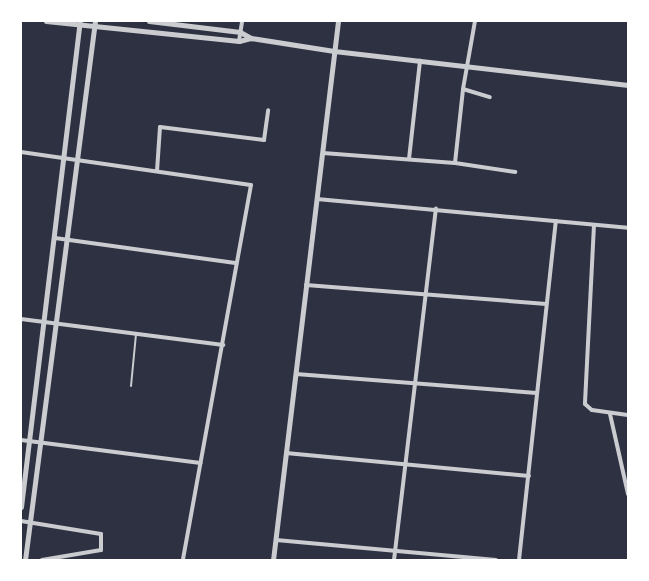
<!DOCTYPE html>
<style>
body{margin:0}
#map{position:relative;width:649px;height:581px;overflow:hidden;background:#2d3142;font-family:Montserrat,sans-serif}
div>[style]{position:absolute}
.service>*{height:2px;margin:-1px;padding:0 1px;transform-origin:1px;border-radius:1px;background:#caccd0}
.minor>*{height:4px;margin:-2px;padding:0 2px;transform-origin:2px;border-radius:2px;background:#caccd0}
.tertiary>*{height:5px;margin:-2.5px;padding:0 2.5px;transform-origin:2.5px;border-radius:2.5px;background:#caccd0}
span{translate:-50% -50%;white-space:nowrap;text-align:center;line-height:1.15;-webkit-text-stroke:4.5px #fff;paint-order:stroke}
.frame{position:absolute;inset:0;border:22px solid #fff;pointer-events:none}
</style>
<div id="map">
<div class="service">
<i style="left:131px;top:386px;width:52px;rotate:-84.5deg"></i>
</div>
<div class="minor">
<i style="left:239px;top:41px;width:20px;rotate:-81deg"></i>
<i style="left:463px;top:89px;width:28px;rotate:17deg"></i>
<i style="left:21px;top:152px;width:232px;rotate:8.2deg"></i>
<i style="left:251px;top:185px;width:381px;rotate:100.3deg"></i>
<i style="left:323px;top:153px;width:132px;rotate:4.3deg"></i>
<i style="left:455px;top:163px;width:61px;rotate:8.5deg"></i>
<i style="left:409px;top:159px;width:99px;rotate:-83.6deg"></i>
<i style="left:455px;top:163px;width:74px;rotate:-83.8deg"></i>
<i style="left:463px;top:89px;width:69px;rotate:-80deg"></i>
<i style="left:157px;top:171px;width:44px;rotate:-86.1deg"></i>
<i style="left:160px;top:127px;width:105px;rotate:7.1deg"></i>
<i style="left:264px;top:140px;width:30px;rotate:-82deg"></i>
<i style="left:317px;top:199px;width:312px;rotate:5.3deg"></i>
<i style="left:594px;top:225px;width:179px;rotate:92.9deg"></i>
<i style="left:585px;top:404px;width:9px;rotate:41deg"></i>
<i style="left:592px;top:410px;width:36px;rotate:8deg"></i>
<i style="left:55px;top:238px;width:182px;rotate:7.9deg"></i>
<i style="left:306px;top:285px;width:241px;rotate:4.5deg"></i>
<i style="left:21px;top:319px;width:204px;rotate:7.3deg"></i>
<i style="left:296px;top:374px;width:241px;rotate:4.5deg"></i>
<i style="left:610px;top:414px;width:82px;rotate:77.3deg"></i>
<i style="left:21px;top:440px;width:181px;rotate:7.3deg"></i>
<i style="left:286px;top:453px;width:244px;rotate:5.4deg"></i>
<i style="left:21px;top:521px;width:81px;rotate:9.2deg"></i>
<i style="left:101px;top:534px;width:16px;rotate:90deg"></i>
<i style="left:101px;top:550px;width:60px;rotate:170.4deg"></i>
<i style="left:276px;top:540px;width:221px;rotate:5.2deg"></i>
<i style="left:394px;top:560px;width:354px;rotate:-83.2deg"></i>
<i style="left:519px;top:560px;width:341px;rotate:-83.8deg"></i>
</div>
<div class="tertiary">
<i style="left:46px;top:21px;width:194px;rotate:5.9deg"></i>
<i style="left:239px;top:41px;width:12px;rotate:-14deg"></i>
<i style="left:251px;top:38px;width:84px;rotate:8.9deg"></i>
<i style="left:334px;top:51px;width:296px;rotate:6.6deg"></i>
<i style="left:149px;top:21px;width:92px;rotate:6.9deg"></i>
<i style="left:240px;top:32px;width:13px;rotate:29deg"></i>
<i style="left:21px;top:507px;width:490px;rotate:-83.1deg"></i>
<i style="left:25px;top:560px;width:544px;rotate:-82.6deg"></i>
<i style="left:273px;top:560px;width:543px;rotate:-83.12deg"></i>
</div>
<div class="frame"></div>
</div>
